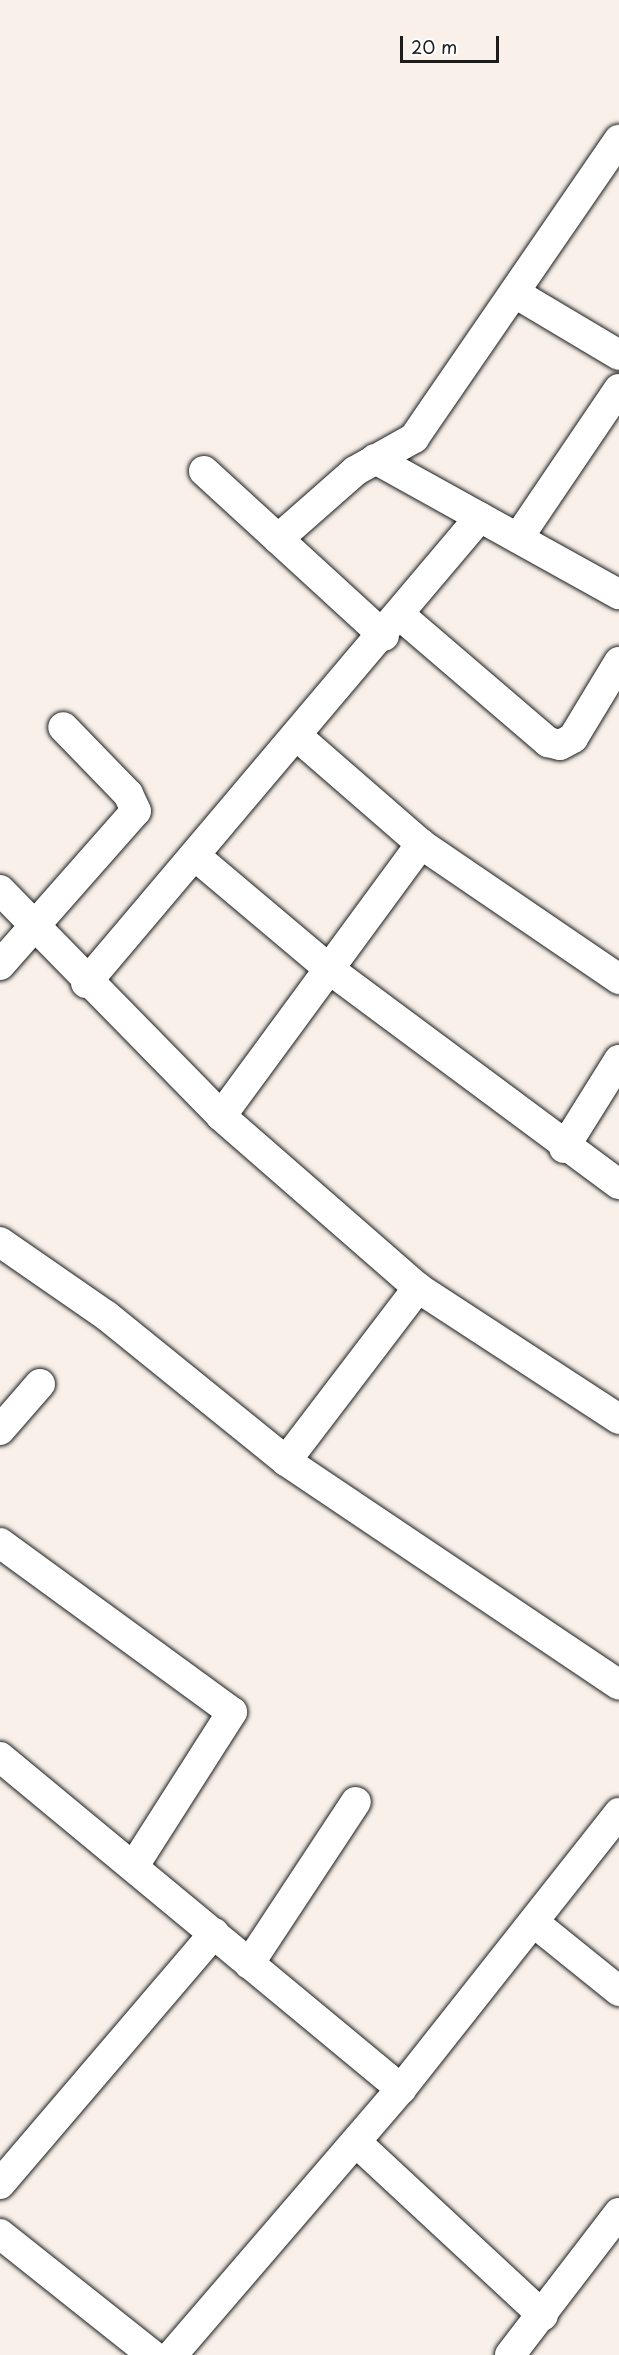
<!DOCTYPE html>
<style>
body{margin:0}
#map{position:relative;width:619px;height:2355px;overflow:hidden;background:#f8f0e9;font-family:"Playpen Sans",sans-serif}
div>[style]{position:absolute}
.roads{filter:drop-shadow(0 0 2px #1c1c1c) drop-shadow(0 0 2px #1c1c1c)}
.street>*{height:30px;margin:-15px;padding:0 15px;transform-origin:15px;border-radius:15px;background:#fff}
span{translate:-50% -50%;white-space:nowrap;text-align:center;line-height:1.15;-webkit-text-stroke:6px #fff;paint-order:stroke}
.scale{position:absolute;left:400px;top:36px;width:99px;height:27px;box-sizing:border-box;border:3px solid #1c1c1c;border-top:0;padding-left:8px;font-size:18px;line-height:21px;white-space:nowrap;color:#1c1c1c;-webkit-text-stroke:4px #fff;paint-order:stroke}
</style>
<div id="map">
<div class="roads">
<div class="street">
<i style="left:515px;top:293px;width:121px;rotate:30.8deg"></i>
<i style="left:375px;top:459px;width:279px;rotate:29deg"></i>
<i style="left:204px;top:471px;width:244px;rotate:42.5deg"></i>
<i style="left:518px;top:538px;width:180px;rotate:-55.9deg"></i>
<i style="left:278px;top:539px;width:103px;rotate:-41.4deg"></i>
<i style="left:355px;top:471px;width:68px;rotate:-29.2deg"></i>
<i style="left:414px;top:438px;width:362px;rotate:-55.5deg"></i>
<i style="left:401px;top:616px;width:194px;rotate:40.6deg"></i>
<i style="left:548px;top:742px;width:12px;rotate:14deg"></i>
<i style="left:560px;top:745px;width:15px;rotate:-28deg"></i>
<i style="left:573px;top:738px;width:89px;rotate:-58.8deg"></i>
<i style="left:298px;top:737px;width:163px;rotate:41deg"></i>
<i style="left:421px;top:844px;width:240px;rotate:34.3deg"></i>
<i style="left:195px;top:856px;width:175px;rotate:40.1deg"></i>
<i style="left:329px;top:969px;width:361px;rotate:36.6deg"></i>
<i style="left:0;top:890px;width:316px;rotate:45.6deg"></i>
<i style="left:221px;top:1116px;width:262px;rotate:41.1deg"></i>
<i style="left:418px;top:1288px;width:240px;rotate:33.1deg"></i>
<i style="left:0;top:965px;width:205px;rotate:-48.6deg"></i>
<i style="left:136px;top:811px;width:19px;rotate:-115deg"></i>
<i style="left:128px;top:794px;width:93px;rotate:-134.1deg"></i>
<i style="left:86px;top:983px;width:610px;rotate:-49.79deg"></i>
<i style="left:221px;top:1116px;width:338px;rotate:-53.7deg"></i>
<i style="left:564px;top:1148px;width:104px;rotate:-58deg"></i>
<i style="left:0;top:1242px;width:130px;rotate:34.7deg"></i>
<i style="left:107px;top:1316px;width:230px;rotate:39deg"></i>
<i style="left:286px;top:1461px;width:401px;rotate:33.9deg"></i>
<i style="left:0;top:1430px;width:61px;rotate:-49deg"></i>
<i style="left:286px;top:1461px;width:218px;rotate:-52.7deg"></i>
<i style="left:0;top:1543px;width:287px;rotate:36.1deg"></i>
<i style="left:232px;top:1712px;width:180px;rotate:122.5deg"></i>
<i style="left:0;top:1757px;width:521px;rotate:39.62deg"></i>
<i style="left:536px;top:1924px;width:107px;rotate:38.9deg"></i>
<i style="left:249px;top:1964px;width:194px;rotate:-56.6deg"></i>
<i style="left:356px;top:2142px;width:255px;rotate:42.9deg"></i>
<i style="left:0;top:2184px;width:330px;rotate:-49.5deg"></i>
<i style="left:0;top:2234px;width:194px;rotate:38.5deg"></i>
<i style="left:172px;top:2355px;width:351px;rotate:-49.3deg"></i>
<i style="left:401px;top:2089px;width:352px;rotate:-51.7deg"></i>
<i style="left:510px;top:2355px;width:179px;rotate:-52.5deg"></i>
</div>
</div>
<div class="scale">20 m</div>
</div>
